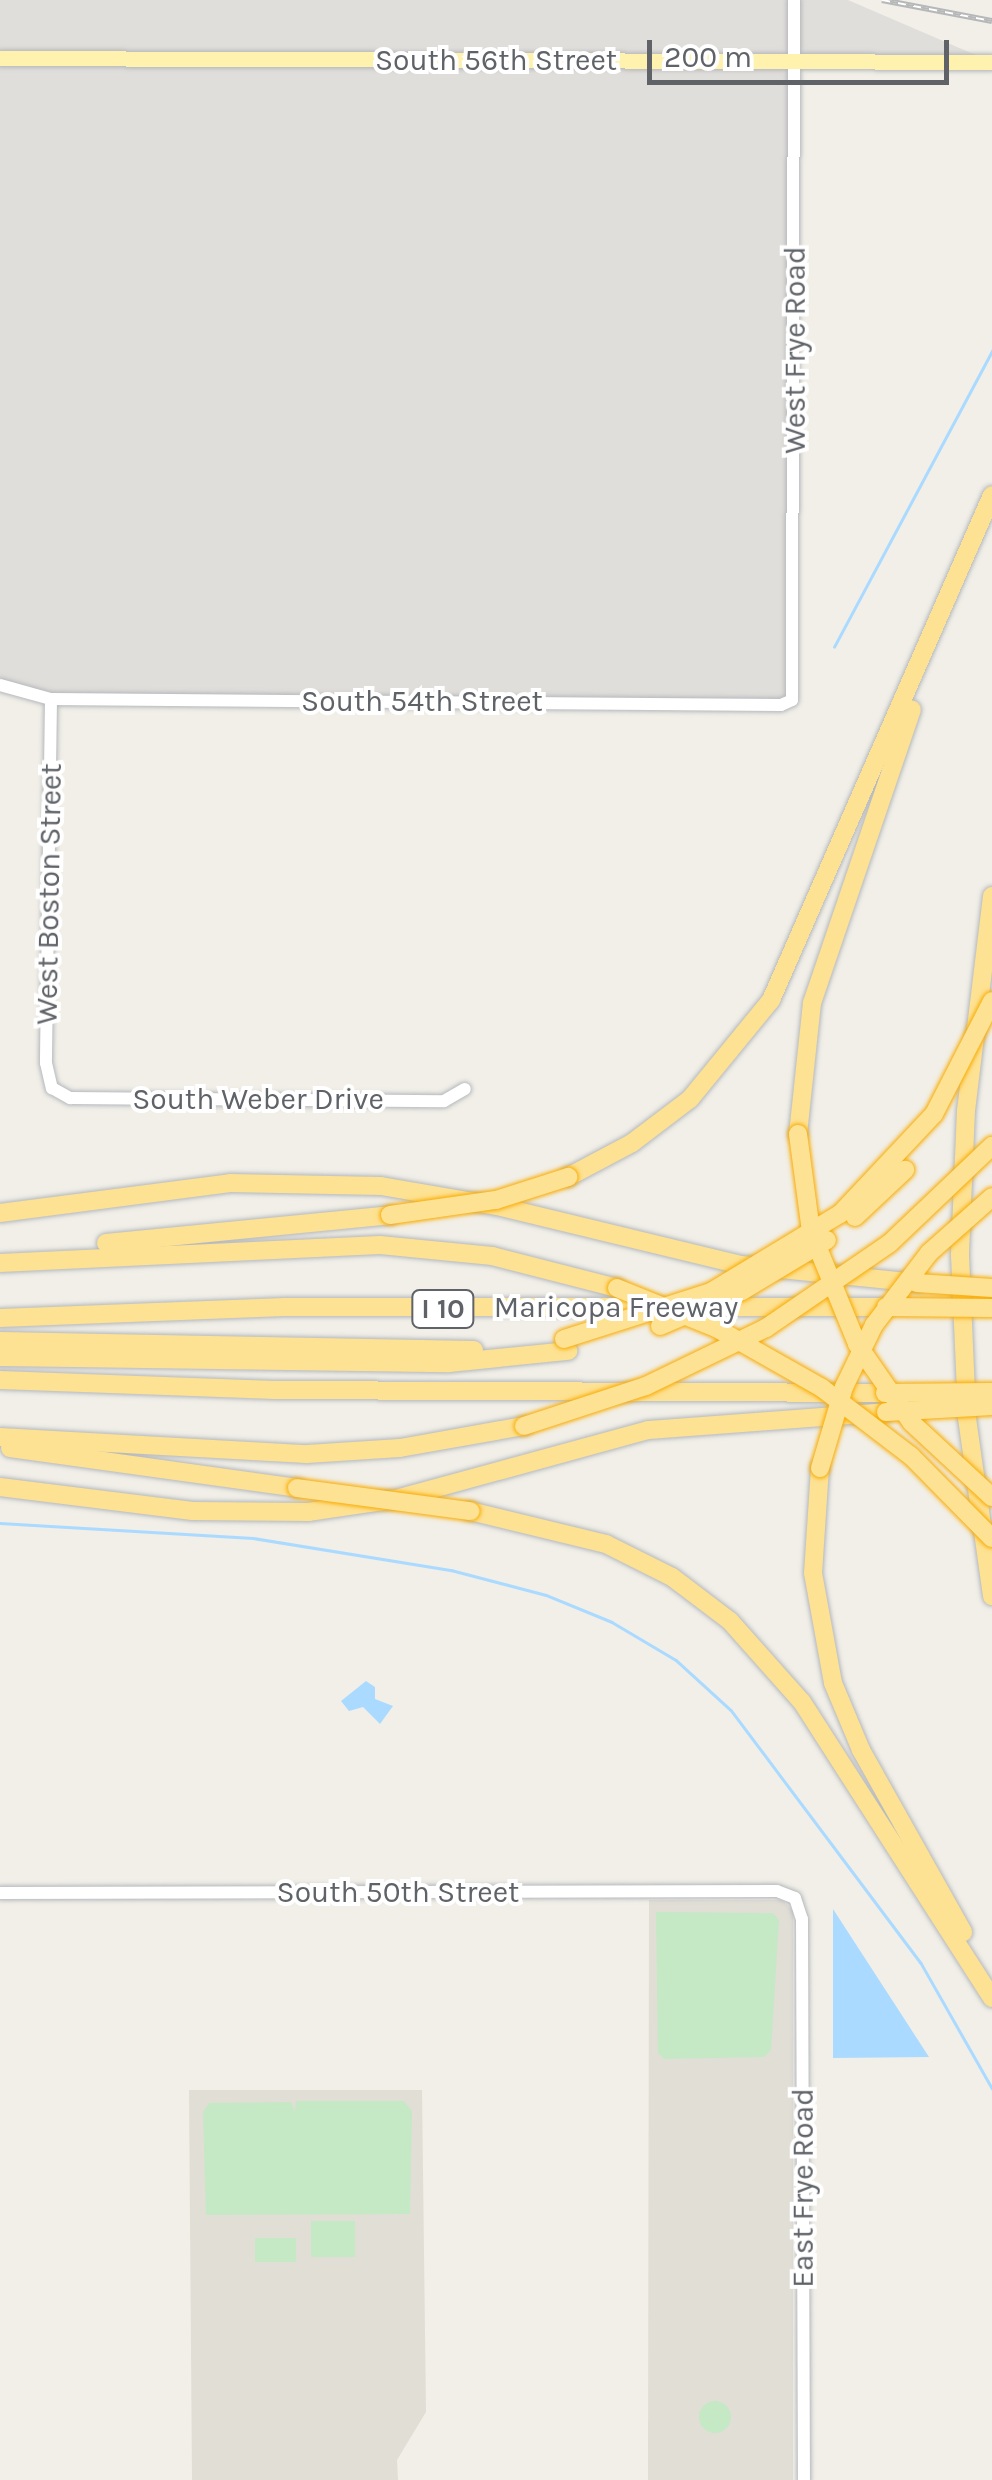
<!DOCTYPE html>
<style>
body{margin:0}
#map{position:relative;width:992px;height:2480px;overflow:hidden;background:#f1efe8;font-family:Karla,sans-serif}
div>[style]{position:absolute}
.industrial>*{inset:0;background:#e0deda}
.education>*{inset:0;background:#e1ded6}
.green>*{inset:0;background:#c5e8c5;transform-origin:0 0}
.round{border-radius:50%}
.water>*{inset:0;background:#aadaff}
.stream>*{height:2.5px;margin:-1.25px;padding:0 1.25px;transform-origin:1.25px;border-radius:1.25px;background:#aadaff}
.roads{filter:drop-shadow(0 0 2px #b5b8bc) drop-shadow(0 0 2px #b5b8bc)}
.minor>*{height:12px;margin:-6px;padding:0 6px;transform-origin:6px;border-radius:6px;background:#fff}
.major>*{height:15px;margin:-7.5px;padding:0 7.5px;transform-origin:7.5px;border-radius:7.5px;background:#fff2af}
.highway>*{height:18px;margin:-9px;padding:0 9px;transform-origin:9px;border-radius:9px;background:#fde293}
.rail>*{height:6px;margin-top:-3px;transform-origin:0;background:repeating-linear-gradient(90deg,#fff 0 8px,#b6b7b8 0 16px);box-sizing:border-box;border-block:2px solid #b6b7b8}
.bridges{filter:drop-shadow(0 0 2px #f9ab00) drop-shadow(0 0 2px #f9ab00)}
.highway-bridge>*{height:18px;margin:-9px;padding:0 9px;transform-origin:9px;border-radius:9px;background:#fde293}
span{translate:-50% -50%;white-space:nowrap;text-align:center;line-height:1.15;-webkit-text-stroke:8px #fff;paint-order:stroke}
.shield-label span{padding:2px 8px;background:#fff;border:2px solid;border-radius:8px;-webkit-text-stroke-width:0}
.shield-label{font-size:28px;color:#5f6368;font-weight:700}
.street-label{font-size:30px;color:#5f6368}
.scale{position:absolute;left:647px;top:40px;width:302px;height:45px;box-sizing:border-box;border:5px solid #5f6368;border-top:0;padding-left:12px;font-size:30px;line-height:35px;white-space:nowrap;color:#5f6368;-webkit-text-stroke:8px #fff;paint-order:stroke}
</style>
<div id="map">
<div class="industrial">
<i style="clip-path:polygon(0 0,848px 0,992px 62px,795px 62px,792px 700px,51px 699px,0 685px)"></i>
</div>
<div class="education">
<i style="clip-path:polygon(649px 1900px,782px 1900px,793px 1911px,793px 2480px,648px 2480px)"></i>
<i style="clip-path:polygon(189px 2090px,422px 2090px,426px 2412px,397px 2460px,398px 2480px,192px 2480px)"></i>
</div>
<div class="green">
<i style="clip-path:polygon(656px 1912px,773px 1913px,779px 1920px,771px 2050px,764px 2057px,664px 2059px,658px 2053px)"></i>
<i style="clip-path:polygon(296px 2101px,404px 2101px,412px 2111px,410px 2214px,206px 2215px,203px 2112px,209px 2103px,291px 2102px,295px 2112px)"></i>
<i style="left:311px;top:2221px;width:44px;height:36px"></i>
<i style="left:296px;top:2238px;width:24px;height:41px;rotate:90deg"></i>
<i class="round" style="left:699px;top:2401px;width:32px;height:32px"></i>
</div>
<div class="water">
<i style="clip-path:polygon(366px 1681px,375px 1687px,375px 1699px,393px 1706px,380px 1724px,363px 1707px,349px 1711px,341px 1701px)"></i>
<i style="clip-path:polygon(833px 1909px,929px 2057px,833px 2058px)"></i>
</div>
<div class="stream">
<i style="left:834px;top:647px;width:336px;rotate:-61.9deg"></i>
<i style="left:0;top:1523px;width:253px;rotate:3.4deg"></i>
<i style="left:253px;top:1538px;width:201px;rotate:9.2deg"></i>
<i style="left:451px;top:1570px;width:98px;rotate:14.7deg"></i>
<i style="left:546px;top:1595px;width:71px;rotate:22.2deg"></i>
<i style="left:612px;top:1622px;width:74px;rotate:30.7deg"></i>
<i style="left:676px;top:1660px;width:74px;rotate:42.3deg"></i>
<i style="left:731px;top:1710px;width:316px;rotate:53.1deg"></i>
<i style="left:921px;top:1963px;width:144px;rotate:60.4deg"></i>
</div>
<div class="roads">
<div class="minor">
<i style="left:0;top:685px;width:53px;rotate:15.4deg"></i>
<i style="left:51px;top:699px;width:730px;rotate:0.47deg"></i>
<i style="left:781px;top:705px;width:12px;rotate:-24deg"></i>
<i style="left:792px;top:700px;width:700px;rotate:-89.84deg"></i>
<i style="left:51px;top:699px;width:364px;rotate:90.8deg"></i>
<i style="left:46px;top:1063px;width:26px;rotate:77deg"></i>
<i style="left:52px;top:1088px;width:21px;rotate:29deg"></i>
<i style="left:70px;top:1098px;width:374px;rotate:0.5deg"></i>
<i style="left:444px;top:1101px;width:24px;rotate:-30deg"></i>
<i style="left:0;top:1893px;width:777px;rotate:-0.15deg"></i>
<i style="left:777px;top:1891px;width:19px;rotate:21deg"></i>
<i style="left:795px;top:1898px;width:22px;rotate:72deg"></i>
<i style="left:802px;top:1919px;width:561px;rotate:89.8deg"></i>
</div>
<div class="major">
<i style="left:0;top:58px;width:992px;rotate:0.23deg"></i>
</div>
<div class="highway">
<i style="left:992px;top:896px;width:216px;rotate:96.9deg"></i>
<i style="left:966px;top:1110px;width:145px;rotate:92.4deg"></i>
<i style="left:960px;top:1255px;width:163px;rotate:87.5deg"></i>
<i style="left:967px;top:1418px;width:180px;rotate:82deg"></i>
<i style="left:798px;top:1134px;width:132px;rotate:-83.9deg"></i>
<i style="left:812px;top:1003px;width:310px;rotate:-71.2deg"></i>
<i style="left:568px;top:1177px;width:72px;rotate:-28deg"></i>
<i style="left:632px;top:1143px;width:73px;rotate:-37.2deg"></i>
<i style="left:690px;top:1099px;width:128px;rotate:-50.7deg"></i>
<i style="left:771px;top:1000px;width:551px;rotate:-66.36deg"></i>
<i style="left:0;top:1213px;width:232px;rotate:-7.4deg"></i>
<i style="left:230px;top:1183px;width:151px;rotate:1.1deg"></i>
<i style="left:381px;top:1186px;width:118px;rotate:9.8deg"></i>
<i style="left:497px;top:1206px;width:251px;rotate:13.6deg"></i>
<i style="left:741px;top:1265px;width:177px;rotate:5.8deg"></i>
<i style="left:106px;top:1243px;width:285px;rotate:-5.6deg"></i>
<i style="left:0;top:1263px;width:380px;rotate:-2.7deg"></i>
<i style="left:380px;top:1245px;width:113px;rotate:5.6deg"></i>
<i style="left:492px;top:1256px;width:129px;rotate:14.4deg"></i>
<i style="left:706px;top:1307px;width:180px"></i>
<i style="left:0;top:1318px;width:285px;rotate:-2.2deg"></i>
<i style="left:285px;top:1307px;width:375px"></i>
<i style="left:0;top:1341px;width:474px;rotate:1.1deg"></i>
<i style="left:0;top:1357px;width:449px;rotate:0.8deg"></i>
<i style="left:449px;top:1363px;width:120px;rotate:-5.8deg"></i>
<i style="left:0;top:1380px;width:275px;rotate:2.1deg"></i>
<i style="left:275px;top:1390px;width:610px;rotate:0.28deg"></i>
<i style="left:0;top:1437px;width:307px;rotate:3.2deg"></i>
<i style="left:307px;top:1454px;width:93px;rotate:-3.7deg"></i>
<i style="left:400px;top:1448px;width:126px;rotate:-10.1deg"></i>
<i style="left:10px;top:1448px;width:290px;rotate:7.9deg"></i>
<i style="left:820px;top:1468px;width:105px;rotate:93.8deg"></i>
<i style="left:813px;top:1573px;width:112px;rotate:79.7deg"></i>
<i style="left:833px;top:1683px;width:73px;rotate:67.3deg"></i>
<i style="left:861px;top:1750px;width:209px;rotate:60.7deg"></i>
<i style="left:0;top:1487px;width:194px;rotate:7.1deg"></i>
<i style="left:193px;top:1511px;width:115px;rotate:0.5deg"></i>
<i style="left:308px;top:1512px;width:89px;rotate:-8.4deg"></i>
<i style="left:396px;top:1499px;width:261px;rotate:-15.3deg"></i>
<i style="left:648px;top:1430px;width:239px;rotate:-4.3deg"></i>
<i style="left:470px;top:1511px;width:140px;rotate:13.6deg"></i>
<i style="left:606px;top:1544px;width:74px;rotate:26.6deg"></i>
<i style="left:672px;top:1577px;width:73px;rotate:37.2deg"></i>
<i style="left:730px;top:1621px;width:108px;rotate:48.4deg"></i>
<i style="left:802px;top:1702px;width:352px;rotate:57.3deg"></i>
</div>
</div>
<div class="rail">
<i style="left:882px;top:0;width:112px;rotate:10.8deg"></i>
</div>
<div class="bridges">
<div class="highway-bridge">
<i style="left:798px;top:1134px;width:98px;rotate:82.4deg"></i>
<i style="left:811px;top:1231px;width:122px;rotate:67.8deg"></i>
<i style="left:857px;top:1344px;width:96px;rotate:55.2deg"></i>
<i style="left:912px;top:1423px;width:109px;rotate:42.8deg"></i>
<i style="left:390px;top:1215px;width:107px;rotate:-8.1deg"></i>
<i style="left:496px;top:1200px;width:76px;rotate:-17.7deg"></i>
<i style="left:855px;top:1217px;width:69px;rotate:-43.2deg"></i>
<i style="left:917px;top:1283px;width:75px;rotate:3.8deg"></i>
<i style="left:617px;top:1288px;width:107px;rotate:22deg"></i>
<i style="left:716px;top:1328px;width:122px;rotate:29.5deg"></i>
<i style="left:822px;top:1388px;width:112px;rotate:37.4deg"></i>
<i style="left:911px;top:1456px;width:115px;rotate:45.4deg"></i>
<i style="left:886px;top:1307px;width:106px;rotate:0.5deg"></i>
<i style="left:660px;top:1326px;width:89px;rotate:-23.1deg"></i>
<i style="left:742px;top:1291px;width:99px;rotate:-31deg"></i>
<i style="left:564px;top:1339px;width:154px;rotate:-17.7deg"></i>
<i style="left:711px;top:1292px;width:151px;rotate:-31.2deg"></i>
<i style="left:840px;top:1214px;width:137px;rotate:-46.8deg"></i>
<i style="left:934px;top:1114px;width:127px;rotate:-62.8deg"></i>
<i style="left:885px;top:1393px;width:107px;rotate:-0.5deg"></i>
<i style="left:886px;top:1412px;width:106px;rotate:-3.2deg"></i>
<i style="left:524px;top:1426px;width:128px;rotate:-18.2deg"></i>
<i style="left:646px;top:1386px;width:133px;rotate:-25.8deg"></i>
<i style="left:766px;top:1328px;width:150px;rotate:-34.4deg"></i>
<i style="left:890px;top:1243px;width:141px;rotate:-43.6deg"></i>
<i style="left:820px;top:1468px;width:84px;rotate:-73.5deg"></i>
<i style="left:844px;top:1387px;width:69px;rotate:-64.2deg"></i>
<i style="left:874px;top:1325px;width:91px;rotate:-52.6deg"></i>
<i style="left:929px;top:1253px;width:84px;rotate:-41.6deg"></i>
<i style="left:297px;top:1488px;width:175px;rotate:7.6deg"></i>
</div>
</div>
<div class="shield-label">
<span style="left:443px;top:1309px">I 10</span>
</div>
<div class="street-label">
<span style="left:496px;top:60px">South 56th Street</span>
<span style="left:795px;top:350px;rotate:-90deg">West Frye Road</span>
<span style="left:422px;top:701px">South 54th Street</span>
<span style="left:49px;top:894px;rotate:-89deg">West Boston Street</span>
<span style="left:258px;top:1099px">South Weber Drive</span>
<span style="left:616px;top:1307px">Maricopa Freeway</span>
<span style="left:398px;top:1892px">South 50th Street</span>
<span style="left:803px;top:2188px;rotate:-90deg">East Frye Road</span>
</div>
<div class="scale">200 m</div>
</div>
